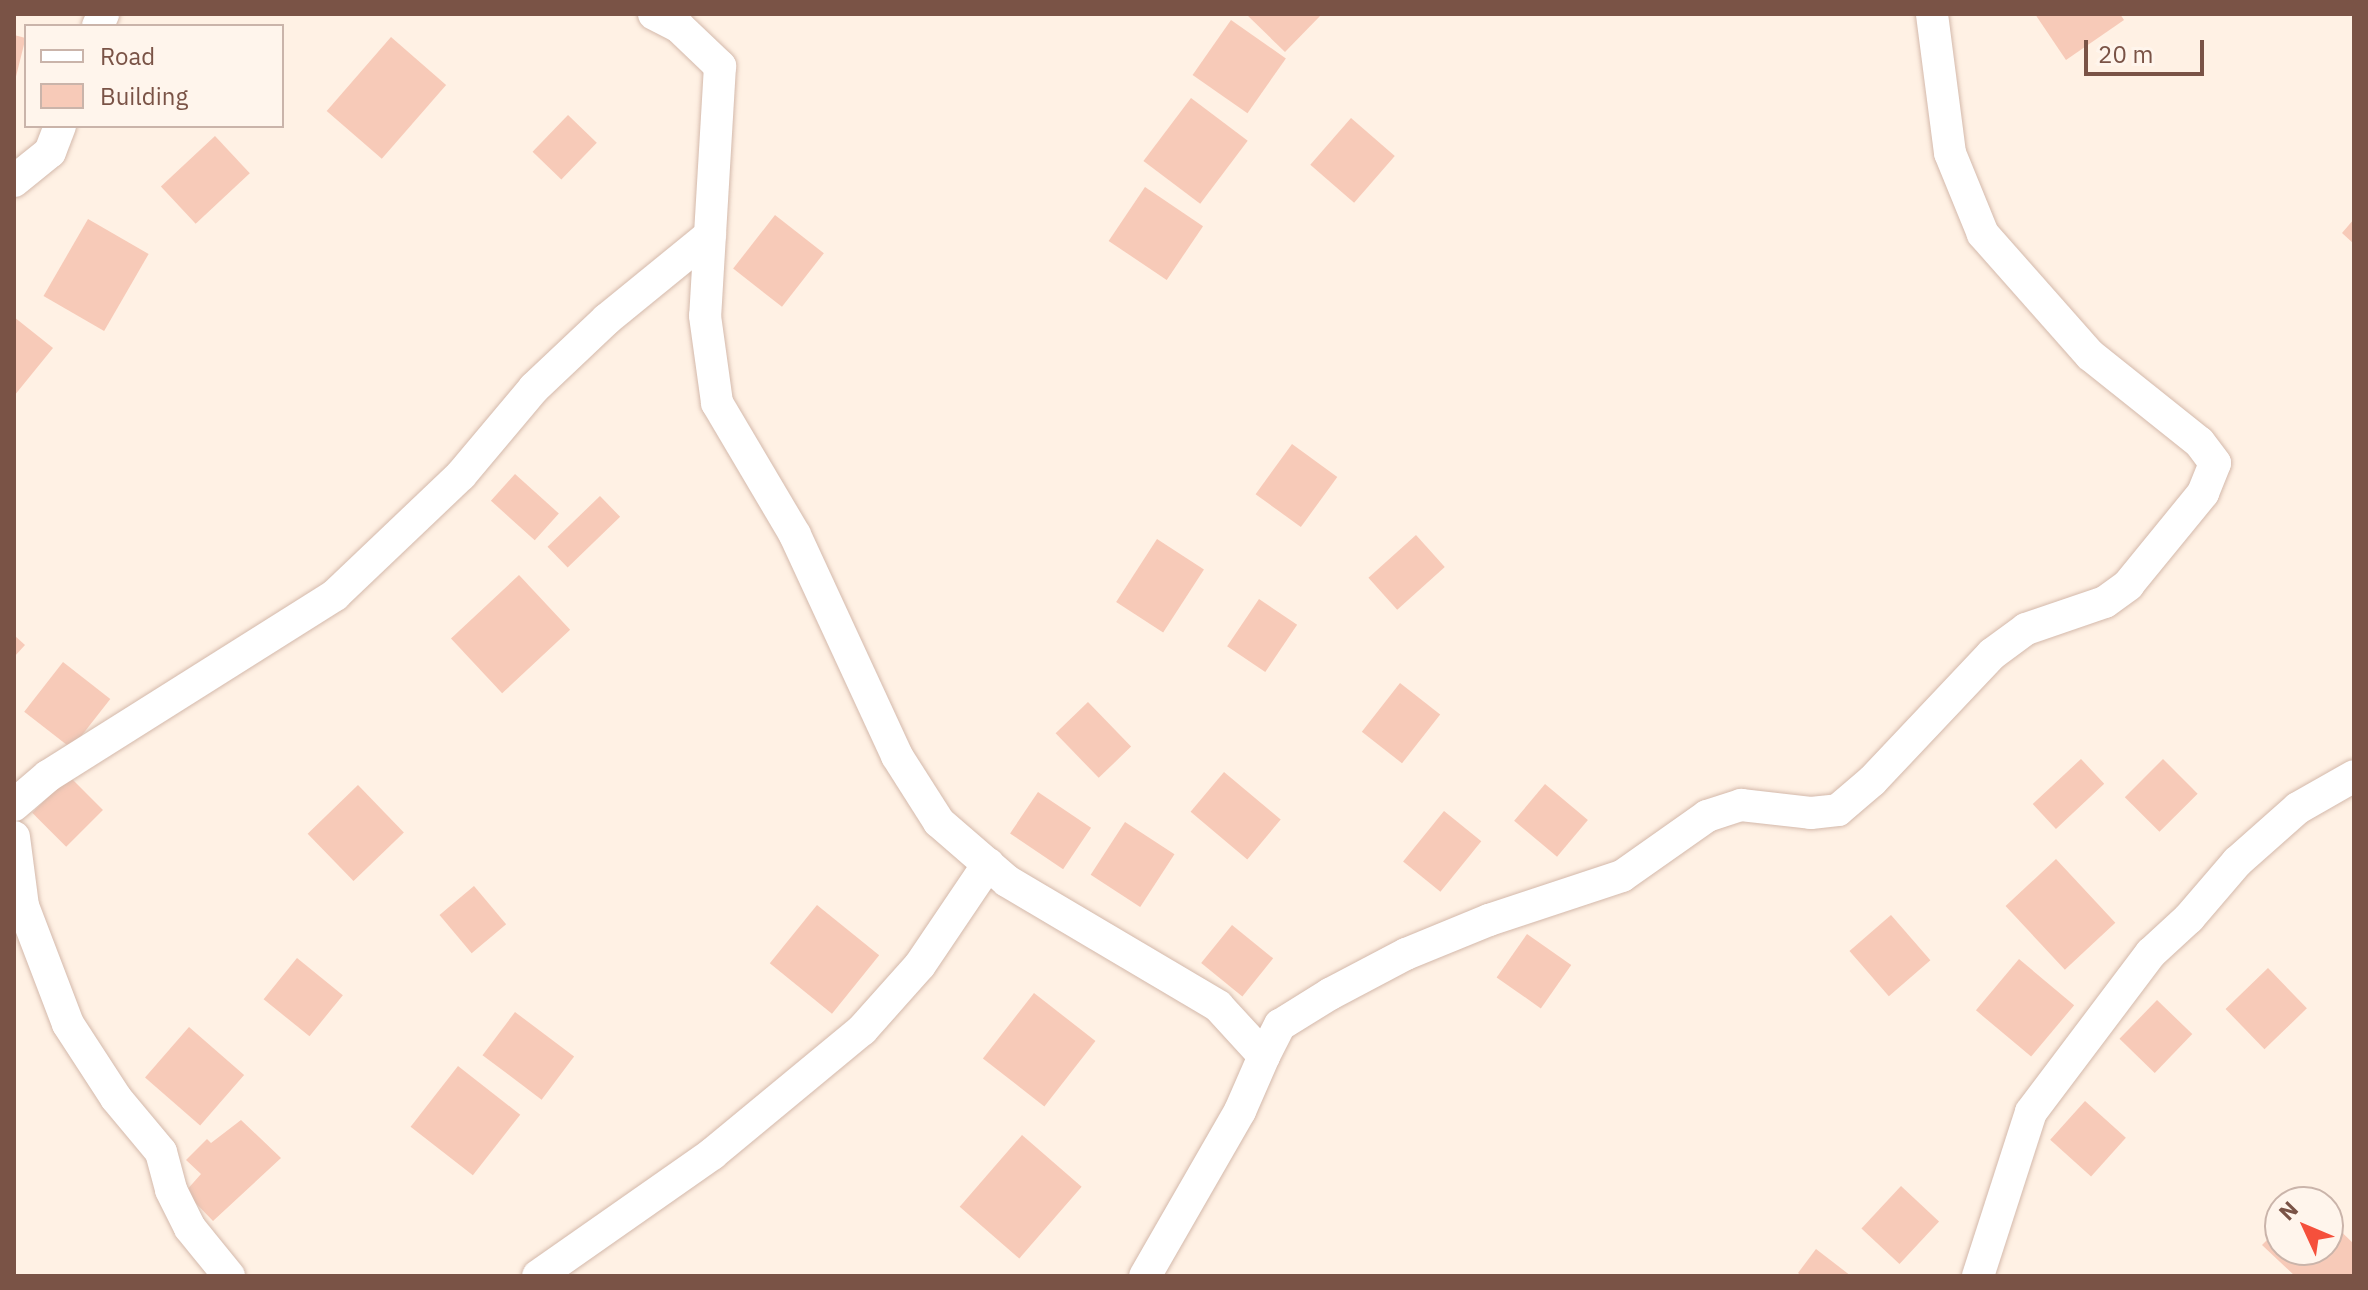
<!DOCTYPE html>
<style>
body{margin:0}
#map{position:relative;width:2368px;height:1290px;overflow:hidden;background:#fff1e4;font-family:"IBM Plex Sans",sans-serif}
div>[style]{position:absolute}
.building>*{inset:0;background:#f7cab8;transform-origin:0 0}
.roads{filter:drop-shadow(0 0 2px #d4b9ab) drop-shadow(0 0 2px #d4b9ab)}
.minor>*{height:32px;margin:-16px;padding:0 16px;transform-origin:16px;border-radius:16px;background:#fff}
span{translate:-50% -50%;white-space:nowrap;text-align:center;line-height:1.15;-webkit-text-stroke:6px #fff5ec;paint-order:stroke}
.frame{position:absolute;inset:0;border:16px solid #7a5346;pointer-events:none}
.legend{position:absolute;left:24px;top:24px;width:260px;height:104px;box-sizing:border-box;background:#fff5ec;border:2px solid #cab4aa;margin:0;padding:10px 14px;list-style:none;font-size:24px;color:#7a5346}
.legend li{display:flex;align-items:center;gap:16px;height:40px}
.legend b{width:40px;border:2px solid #cab4aa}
.north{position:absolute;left:2264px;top:1186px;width:80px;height:80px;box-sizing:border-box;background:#fff5ec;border:2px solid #cab4aa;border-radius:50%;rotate:314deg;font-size:22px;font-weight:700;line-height:32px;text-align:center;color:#7a5346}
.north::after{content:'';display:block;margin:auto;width:28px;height:36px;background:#f5503c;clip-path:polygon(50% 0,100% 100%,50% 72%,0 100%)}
.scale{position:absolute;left:2084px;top:40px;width:120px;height:36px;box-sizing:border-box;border:4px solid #7a5346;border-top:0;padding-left:10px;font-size:24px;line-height:28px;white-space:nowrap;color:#7a5346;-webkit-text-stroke:6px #fff5ec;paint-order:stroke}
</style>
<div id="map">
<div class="building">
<i style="clip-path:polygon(1246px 14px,1322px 14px,1285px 52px)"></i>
<i style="clip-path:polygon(2035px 14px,2120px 14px,2124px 20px,2066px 60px)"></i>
<i style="left:1231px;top:20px;width:67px;height:67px;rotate:35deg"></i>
<i style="left:14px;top:35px;width:12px;height:77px;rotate:14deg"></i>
<i style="left:391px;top:37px;width:73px;height:98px;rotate:41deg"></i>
<i style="left:1191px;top:98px;width:71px;height:79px;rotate:37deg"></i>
<i style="left:568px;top:115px;width:40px;height:51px;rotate:44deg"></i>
<i style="left:1351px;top:118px;width:58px;height:62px;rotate:41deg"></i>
<i style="left:215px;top:136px;width:51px;height:74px;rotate:47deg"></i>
<i style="left:1145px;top:187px;width:70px;height:65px;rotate:34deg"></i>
<i style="left:775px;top:215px;width:62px;height:68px;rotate:38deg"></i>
<i style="left:88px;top:219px;width:70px;height:89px;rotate:30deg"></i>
<i style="clip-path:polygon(2354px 219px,2354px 244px,2342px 233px)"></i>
<i style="clip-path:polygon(14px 317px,53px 348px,14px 396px)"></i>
<i style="left:1292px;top:444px;width:56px;height:62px;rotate:36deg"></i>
<i style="left:515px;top:474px;width:59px;height:36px;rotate:42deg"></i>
<i style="left:600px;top:496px;width:29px;height:73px;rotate:46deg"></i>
<i style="left:1416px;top:535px;width:43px;height:64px;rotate:48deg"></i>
<i style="left:1157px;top:539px;width:56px;height:75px;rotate:33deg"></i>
<i style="left:519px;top:575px;width:75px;height:93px;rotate:47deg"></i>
<i style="left:1259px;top:599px;width:46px;height:57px;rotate:34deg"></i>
<i style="clip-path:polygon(14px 635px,25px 645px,14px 657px)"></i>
<i style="left:63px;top:662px;width:60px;height:63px;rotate:38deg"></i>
<i style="left:1400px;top:683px;width:51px;height:62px;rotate:38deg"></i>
<i style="left:1088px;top:702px;width:62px;height:45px;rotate:46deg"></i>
<i style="left:2081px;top:759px;width:34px;height:66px;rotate:47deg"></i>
<i style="left:2163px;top:759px;width:49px;height:54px;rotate:45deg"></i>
<i style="left:1224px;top:772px;width:74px;height:52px;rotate:40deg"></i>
<i style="left:69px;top:776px;width:48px;height:52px;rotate:45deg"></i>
<i style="left:1545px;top:784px;width:56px;height:48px;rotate:40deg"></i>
<i style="left:358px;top:785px;width:66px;height:70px;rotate:46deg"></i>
<i style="left:1038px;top:792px;width:64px;height:50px;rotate:34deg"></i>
<i style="left:1444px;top:811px;width:48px;height:65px;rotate:39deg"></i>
<i style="left:1125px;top:822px;width:59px;height:63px;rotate:33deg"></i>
<i style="left:2056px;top:859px;width:87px;height:69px;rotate:47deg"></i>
<i style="left:474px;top:886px;width:50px;height:45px;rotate:50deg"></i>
<i style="left:817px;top:905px;width:80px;height:75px;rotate:39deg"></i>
<i style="left:1891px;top:915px;width:60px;height:55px;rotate:49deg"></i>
<i style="left:1232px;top:925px;width:53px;height:49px;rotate:39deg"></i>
<i style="left:1527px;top:934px;width:54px;height:53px;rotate:35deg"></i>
<i style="left:297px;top:958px;width:59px;height:53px;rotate:39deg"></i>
<i style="left:2019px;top:959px;width:72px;height:67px;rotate:40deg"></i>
<i style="left:2268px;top:968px;width:56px;height:59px;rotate:46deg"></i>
<i style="left:1034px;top:993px;width:78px;height:83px;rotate:38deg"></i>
<i style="left:2157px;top:1000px;width:49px;height:54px;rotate:44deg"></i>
<i style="left:515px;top:1012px;width:74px;height:54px;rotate:37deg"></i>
<i style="left:189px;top:1027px;width:73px;height:67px;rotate:41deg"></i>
<i style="left:458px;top:1066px;width:79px;height:77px;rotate:38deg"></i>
<i style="left:2085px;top:1101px;width:55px;height:52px;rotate:42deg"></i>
<i style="clip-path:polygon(241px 1120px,281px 1158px,213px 1221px,185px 1192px,201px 1174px,186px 1160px,207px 1139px,211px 1143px)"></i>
<i style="left:1022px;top:1135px;width:79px;height:95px;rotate:41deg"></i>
<i style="left:1901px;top:1186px;width:52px;height:58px;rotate:43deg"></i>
<i style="clip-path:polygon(2328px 1219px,2354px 1244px,2354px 1276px,2295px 1276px,2262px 1245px,2280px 1227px,2280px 1250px,2328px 1250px)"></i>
<i style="clip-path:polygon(1816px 1249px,1851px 1276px,1802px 1276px,1798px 1273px)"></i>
</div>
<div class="roads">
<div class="minor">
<i style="left:654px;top:14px;width:28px;rotate:27deg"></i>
<i style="left:679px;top:27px;width:57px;rotate:43.6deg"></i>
<i style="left:720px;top:66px;width:250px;rotate:93.4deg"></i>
<i style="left:705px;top:316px;width:88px;rotate:82.1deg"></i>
<i style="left:717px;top:403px;width:153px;rotate:59.4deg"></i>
<i style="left:795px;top:535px;width:243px;rotate:65.2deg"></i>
<i style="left:897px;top:756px;width:78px;rotate:57.5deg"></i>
<i style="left:939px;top:822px;width:90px;rotate:40.9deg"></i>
<i style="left:1007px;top:881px;width:245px;rotate:30.6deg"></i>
<i style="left:1218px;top:1006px;width:68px;rotate:47.4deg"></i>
<i style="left:1264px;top:1056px;width:60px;rotate:113.6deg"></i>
<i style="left:1240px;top:1111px;width:190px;rotate:119.9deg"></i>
<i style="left:98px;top:26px;width:13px;rotate:-67deg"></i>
<i style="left:14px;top:181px;width:46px;rotate:-38.9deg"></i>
<i style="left:50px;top:152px;width:28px;rotate:-69deg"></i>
<i style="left:14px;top:805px;width:45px;rotate:-40.5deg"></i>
<i style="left:48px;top:776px;width:339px;rotate:-32.2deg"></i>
<i style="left:335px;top:595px;width:174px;rotate:-43.6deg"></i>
<i style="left:461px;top:475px;width:114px;rotate:-50deg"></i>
<i style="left:534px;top:388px;width:100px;rotate:-43.4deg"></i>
<i style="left:607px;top:319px;width:133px;rotate:-39.2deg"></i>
<i style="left:14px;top:837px;width:70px;rotate:82.6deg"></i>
<i style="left:23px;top:906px;width:126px;rotate:69.1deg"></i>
<i style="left:68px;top:1024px;width:88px;rotate:57deg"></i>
<i style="left:116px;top:1098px;width:70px;rotate:50.2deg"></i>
<i style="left:161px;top:1152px;width:39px;rotate:75deg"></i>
<i style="left:171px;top:1190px;width:42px;rotate:63.4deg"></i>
<i style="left:190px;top:1228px;width:62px;rotate:50.9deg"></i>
<i style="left:1264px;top:1056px;width:35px;rotate:-63deg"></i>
<i style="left:1280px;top:1025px;width:59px;rotate:-31.8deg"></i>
<i style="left:1330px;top:994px;width:86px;rotate:-27.8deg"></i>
<i style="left:1406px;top:954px;width:90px;rotate:-22.3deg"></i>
<i style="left:1489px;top:920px;width:140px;rotate:-18.3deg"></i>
<i style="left:1622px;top:876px;width:104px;rotate:-35.2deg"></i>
<i style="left:1707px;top:816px;width:36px;rotate:-18deg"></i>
<i style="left:1741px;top:805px;width:70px;rotate:6.5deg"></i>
<i style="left:1811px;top:813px;width:27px;rotate:-6deg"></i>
<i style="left:1838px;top:810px;width:45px;rotate:-40.5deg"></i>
<i style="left:1872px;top:781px;width:175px;rotate:-46.6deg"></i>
<i style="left:1992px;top:654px;width:42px;rotate:-36.3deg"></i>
<i style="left:2026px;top:629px;width:83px;rotate:-18.9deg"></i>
<i style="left:2105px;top:602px;width:29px;rotate:-36deg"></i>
<i style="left:2128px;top:585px;width:119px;rotate:-50.8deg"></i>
<i style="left:2203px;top:493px;width:32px;rotate:-68deg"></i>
<i style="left:2215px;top:463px;width:26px;rotate:-127deg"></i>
<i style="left:2199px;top:442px;width:139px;rotate:-141.4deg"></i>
<i style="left:2090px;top:355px;width:162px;rotate:-131.5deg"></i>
<i style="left:1983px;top:234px;width:87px;rotate:-112.2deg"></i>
<i style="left:1950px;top:153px;width:140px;rotate:-97.4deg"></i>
<i style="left:538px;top:1276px;width:213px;rotate:-35deg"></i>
<i style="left:712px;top:1154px;width:195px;rotate:-39.6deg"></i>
<i style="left:862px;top:1030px;width:87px;rotate:-48.3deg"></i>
<i style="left:920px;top:965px;width:122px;rotate:-56deg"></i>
<i style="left:1978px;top:1276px;width:172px;rotate:-72.1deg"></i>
<i style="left:2031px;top:1112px;width:199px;rotate:-53deg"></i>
<i style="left:2151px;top:953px;width:52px;rotate:-42.6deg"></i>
<i style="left:2189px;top:918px;width:74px;rotate:-49.4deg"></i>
<i style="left:2237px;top:862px;width:81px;rotate:-41.5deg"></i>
<i style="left:2298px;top:808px;width:64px;rotate:-29.7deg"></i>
</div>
</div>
<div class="frame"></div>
<ul class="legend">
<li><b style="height:10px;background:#fff"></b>Road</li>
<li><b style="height:22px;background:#f7cab8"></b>Building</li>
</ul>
<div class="north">N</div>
<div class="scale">20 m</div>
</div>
